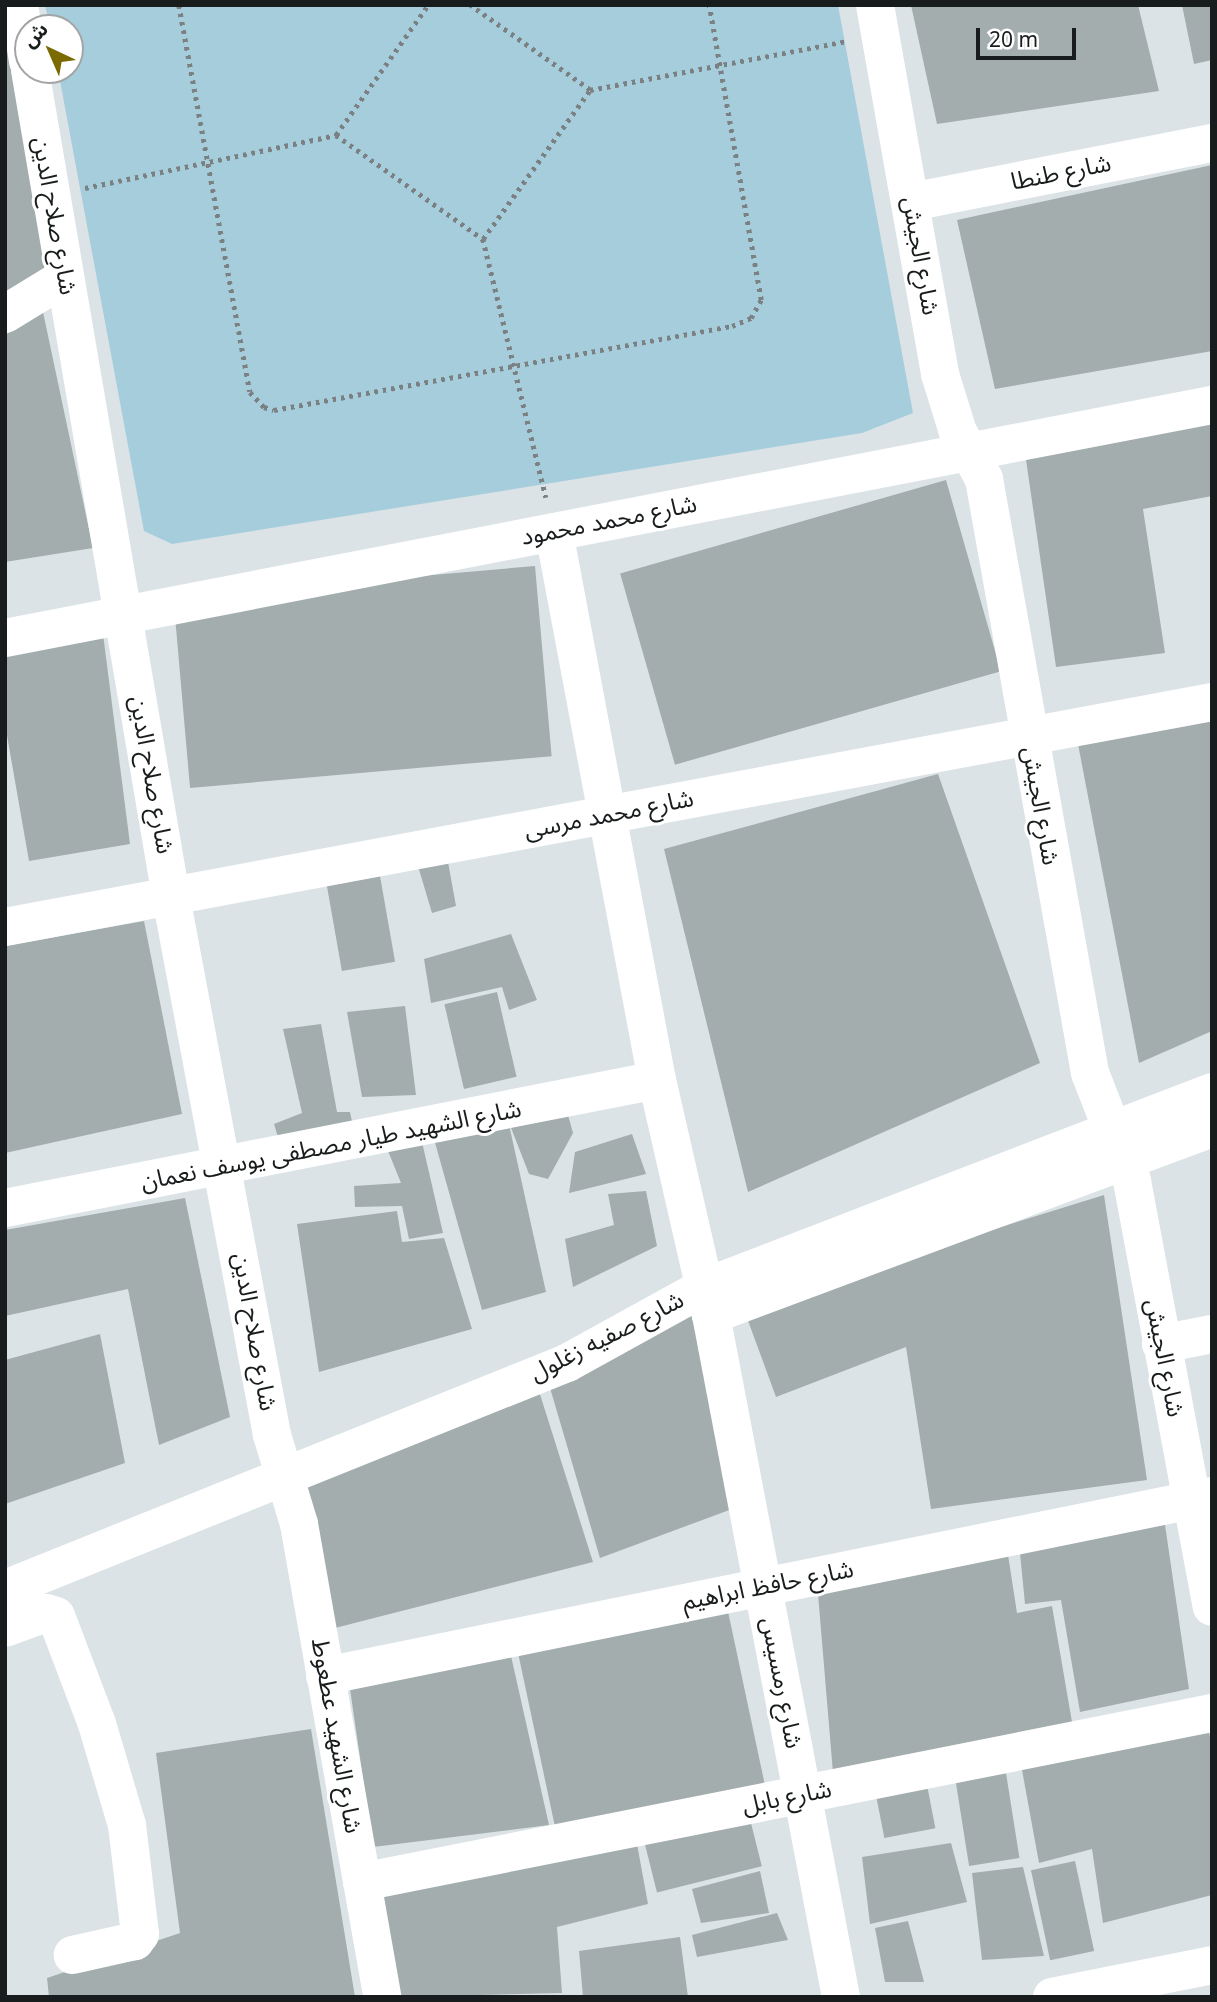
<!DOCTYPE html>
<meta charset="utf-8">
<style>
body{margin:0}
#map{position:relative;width:1217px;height:2002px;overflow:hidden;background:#dbe3e7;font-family:Georgia,"Noto Sans Arabic",serif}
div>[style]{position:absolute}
.green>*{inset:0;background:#a6cddc}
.building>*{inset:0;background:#a3adad;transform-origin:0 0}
.path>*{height:4.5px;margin-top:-2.25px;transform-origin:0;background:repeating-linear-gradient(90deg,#7b8183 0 3.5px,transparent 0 8.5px)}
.minor>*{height:38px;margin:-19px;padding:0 19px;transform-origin:19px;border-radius:19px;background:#fff}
span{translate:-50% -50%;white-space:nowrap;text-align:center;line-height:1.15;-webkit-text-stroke:6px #fff;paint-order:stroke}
.street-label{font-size:24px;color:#191c1d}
.frame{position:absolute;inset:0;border:7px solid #191c1d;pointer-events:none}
.north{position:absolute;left:14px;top:14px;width:70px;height:70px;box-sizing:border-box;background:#fff;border:2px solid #a3a4a5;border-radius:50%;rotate:316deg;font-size:19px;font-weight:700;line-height:28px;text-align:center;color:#191c1d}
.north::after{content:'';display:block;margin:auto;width:24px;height:32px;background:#7b6a00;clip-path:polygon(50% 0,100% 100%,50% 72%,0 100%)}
.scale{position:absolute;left:976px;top:28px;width:100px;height:32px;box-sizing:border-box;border:4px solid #191c1d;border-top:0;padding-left:9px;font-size:21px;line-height:24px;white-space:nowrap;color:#191c1d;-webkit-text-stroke:5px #fff;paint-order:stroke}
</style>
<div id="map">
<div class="green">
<i style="clip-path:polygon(45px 5px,838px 5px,913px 413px,862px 433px,172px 544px,144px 531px,58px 70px,70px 70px,70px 28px,50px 28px)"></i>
</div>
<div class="building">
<i style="clip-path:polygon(911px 5px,1138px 5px,1159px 91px,937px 124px)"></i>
<i style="clip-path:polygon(1182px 5px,1212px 5px,1212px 60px,1194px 64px)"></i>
<i style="clip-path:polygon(5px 22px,45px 268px,5px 294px)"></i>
<i style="clip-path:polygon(1212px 165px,1212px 351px,995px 389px,957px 220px)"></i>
<i style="clip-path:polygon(43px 312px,93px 548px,5px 562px,5px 335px)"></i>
<i style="clip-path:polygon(1212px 424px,1212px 496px,1143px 509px,1165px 653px,1056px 667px,1025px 453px)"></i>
<i style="left:946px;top:480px;width:199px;height:339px;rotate:74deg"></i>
<i style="left:535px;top:566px;width:191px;height:363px;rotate:85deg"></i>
<i style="clip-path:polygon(103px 634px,130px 844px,29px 861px,5px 724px,5px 654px)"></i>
<i style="clip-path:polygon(1212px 718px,1212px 1031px,1139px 1063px,1078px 744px)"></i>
<i style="clip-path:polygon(938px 774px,1040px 1063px,748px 1192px,664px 849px)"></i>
<i style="clip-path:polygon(448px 862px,456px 906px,432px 913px,418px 866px)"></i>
<i style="left:380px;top:876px;width:87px;height:54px;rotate:80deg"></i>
<i style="clip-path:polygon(144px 921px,182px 1114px,5px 1153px,5px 946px)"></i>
<i style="clip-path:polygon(511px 934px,537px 1000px,509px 1010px,502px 987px,431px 1003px,424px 959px)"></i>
<i style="left:497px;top:992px;width:87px;height:54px;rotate:77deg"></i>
<i style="clip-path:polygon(405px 1006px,416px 1095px,362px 1097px,347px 1012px)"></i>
<i style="clip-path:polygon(321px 1024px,337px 1112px,350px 1112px,354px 1131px,281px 1147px,274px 1124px,302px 1113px,283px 1029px)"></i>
<i style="clip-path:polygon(566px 1108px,573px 1133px,548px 1179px,529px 1174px,508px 1120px,546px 1292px,482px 1310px,434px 1139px,508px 1120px)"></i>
<i style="clip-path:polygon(632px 1134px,646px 1174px,569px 1193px,575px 1152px)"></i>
<i style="clip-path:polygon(422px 1142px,443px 1233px,409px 1239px,402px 1206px,355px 1207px,354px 1186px,401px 1183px,386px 1146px)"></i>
<i style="clip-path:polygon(646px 1191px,657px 1246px,573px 1287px,565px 1239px,614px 1225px,608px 1194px)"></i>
<i style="clip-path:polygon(1104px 1195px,1147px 1480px,931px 1509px,906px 1347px,776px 1397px,743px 1307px)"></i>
<i style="clip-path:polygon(185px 1198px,230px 1417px,159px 1445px,128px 1289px,5px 1316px,5px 1230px)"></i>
<i style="clip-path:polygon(397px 1211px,402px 1242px,444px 1238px,472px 1329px,319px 1372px,297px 1224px)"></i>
<i style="clip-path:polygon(677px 1309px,697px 1318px,732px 1509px,600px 1558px,548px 1381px)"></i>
<i style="clip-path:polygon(100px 1334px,125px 1463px,5px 1504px,5px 1360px)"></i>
<i style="clip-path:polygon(538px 1388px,593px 1562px,335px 1628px,305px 1483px)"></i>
<i style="clip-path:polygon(1163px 1511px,1189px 1689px,1080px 1712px,1061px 1600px,1025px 1604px,1019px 1543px)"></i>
<i style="clip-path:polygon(1006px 1542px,1017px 1613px,1052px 1606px,1072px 1722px,833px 1773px,817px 1582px)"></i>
<i style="left:726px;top:1602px;width:196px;height:214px;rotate:78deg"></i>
<i style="clip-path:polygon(509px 1647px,549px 1825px,373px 1847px,349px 1682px)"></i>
<i style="clip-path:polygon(1207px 1723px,1212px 1746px,1212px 1895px,1103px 1923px,1092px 1849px,1039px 1863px,1020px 1759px)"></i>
<i style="clip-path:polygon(311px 1729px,355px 1997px,49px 1997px,47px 1978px,180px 1933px,156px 1753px)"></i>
<i style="left:1006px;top:1773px;width:86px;height:51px;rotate:81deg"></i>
<i style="left:927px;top:1785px;width:44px;height:52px;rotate:79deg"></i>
<i style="left:748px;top:1811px;width:57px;height:108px;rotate:76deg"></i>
<i style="clip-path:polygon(635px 1833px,648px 1904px,557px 1927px,562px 1993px,399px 1997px,380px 1886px)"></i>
<i style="clip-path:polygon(951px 1843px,967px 1902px,870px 1924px,862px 1857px)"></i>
<i style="left:1075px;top:1861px;width:92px;height:45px;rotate:78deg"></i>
<i style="clip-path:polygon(1023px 1867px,1044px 1956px,982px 1960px,972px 1873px)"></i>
<i style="clip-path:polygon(760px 1871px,769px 1913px,701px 1923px,692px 1889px)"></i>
<i style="clip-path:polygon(777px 1913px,788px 1940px,697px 1957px,692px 1935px)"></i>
<i style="clip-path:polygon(908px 1921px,924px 1982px,885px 1982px,875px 1928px)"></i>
<i style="clip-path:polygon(680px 1937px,688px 1997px,583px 1997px,579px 1951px)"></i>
</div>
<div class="path">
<i style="left:179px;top:5px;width:393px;rotate:79.6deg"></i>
<i style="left:250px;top:392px;width:21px;rotate:47deg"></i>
<i style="left:264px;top:407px;width:10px;rotate:17deg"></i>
<i style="left:274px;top:410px;width:466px;rotate:-10.4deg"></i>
<i style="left:732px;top:326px;width:21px;rotate:-23deg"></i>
<i style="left:751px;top:318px;width:21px;rotate:-61deg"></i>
<i style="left:761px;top:300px;width:300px;rotate:-100deg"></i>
<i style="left:590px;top:90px;width:261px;rotate:-10.8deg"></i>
<i style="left:336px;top:135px;width:180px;rotate:35.3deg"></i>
<i style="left:483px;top:239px;width:183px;rotate:-54.3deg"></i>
<i style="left:590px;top:90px;width:147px;rotate:-144.7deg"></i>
<i style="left:85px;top:188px;width:257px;rotate:-11.9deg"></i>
<i style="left:336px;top:135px;width:159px;rotate:-54.7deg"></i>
<i style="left:483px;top:239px;width:266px;rotate:76.3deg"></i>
</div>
<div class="minor">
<i style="left:19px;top:5px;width:57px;rotate:80.9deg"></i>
<i style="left:875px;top:5px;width:375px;rotate:80deg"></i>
<i style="left:940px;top:374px;width:61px;rotate:72.8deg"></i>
<i style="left:958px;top:432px;width:54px;rotate:61deg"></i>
<i style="left:984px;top:479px;width:603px;rotate:79.88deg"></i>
<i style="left:1090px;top:1073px;width:116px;rotate:68.7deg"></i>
<i style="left:1132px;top:1181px;width:433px;rotate:79.4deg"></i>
<i style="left:30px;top:70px;width:839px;rotate:80.32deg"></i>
<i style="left:171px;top:897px;width:547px;rotate:79.37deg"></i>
<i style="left:272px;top:1435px;width:93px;rotate:73.1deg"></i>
<i style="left:299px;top:1524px;width:480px;rotate:80deg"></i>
<i style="left:911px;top:202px;width:307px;rotate:-11.1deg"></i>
<i style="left:5px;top:314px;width:69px;rotate:-31.4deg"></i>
<i style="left:554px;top:532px;width:558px;rotate:79.36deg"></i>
<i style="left:657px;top:1080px;width:241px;rotate:77.1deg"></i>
<i style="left:711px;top:1315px;width:694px;rotate:79.21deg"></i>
<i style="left:5px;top:638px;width:1229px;rotate:-10.93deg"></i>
<i style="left:5px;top:927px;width:1228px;rotate:-10.56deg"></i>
<i style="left:5px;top:1208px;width:664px;rotate:-11.11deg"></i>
<i style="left:711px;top:1315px;width:535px;rotate:-20.47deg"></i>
<i style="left:1161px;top:1344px;width:52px;rotate:-11.1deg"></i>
<i style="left:5px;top:1589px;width:606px;rotate:-21.91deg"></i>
<i style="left:567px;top:1363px;width:155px;rotate:-28.9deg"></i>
<i style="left:703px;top:1288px;width:545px;rotate:-21.06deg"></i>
<i style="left:5px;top:1628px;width:44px;rotate:-20.1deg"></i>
<i style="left:46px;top:1613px;width:10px;rotate:17deg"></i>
<i style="left:56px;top:1616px;width:116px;rotate:69.2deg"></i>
<i style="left:97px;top:1724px;width:105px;rotate:73.5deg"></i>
<i style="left:127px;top:1825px;width:110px;rotate:83.2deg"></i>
<i style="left:140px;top:1934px;width:9px;rotate:126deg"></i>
<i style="left:135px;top:1941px;width:64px;rotate:167.3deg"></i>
<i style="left:325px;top:1676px;width:905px;rotate:-11.47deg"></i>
<i style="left:362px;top:1882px;width:867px;rotate:-11.25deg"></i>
<i style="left:1052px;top:1997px;width:163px;rotate:-11.3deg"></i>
</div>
<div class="street-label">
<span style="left:1061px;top:173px;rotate:-11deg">شارع طنطا</span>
<span style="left:54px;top:216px;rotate:80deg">شارع صلاح الدين</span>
<span style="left:920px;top:256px;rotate:80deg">شارع الجيش</span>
<span style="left:609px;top:521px;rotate:-11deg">شارع محمد محمود</span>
<span style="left:151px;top:775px;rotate:80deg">شارع صلاح الدين</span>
<span style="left:1040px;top:806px;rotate:80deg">شارع الجيش</span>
<span style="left:609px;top:815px;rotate:-11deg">شارع محمد مرسى</span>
<span style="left:331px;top:1146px;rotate:-11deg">شارع الشهيد طيار مصطفى يوسف نعمان</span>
<span style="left:254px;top:1332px;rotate:80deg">شارع صلاح الدين</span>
<span style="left:607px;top:1337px;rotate:-27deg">شارع صفيه زغلول</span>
<span style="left:1164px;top:1358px;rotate:79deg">شارع الجيش</span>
<span style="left:768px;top:1586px;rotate:-11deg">شارع حافظ ابراهيم</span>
<span style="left:781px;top:1683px;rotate:79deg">شارع رمسيس</span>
<span style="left:336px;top:1736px;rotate:80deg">شارع الشهيد عطعوط</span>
<span style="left:787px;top:1798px;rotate:-11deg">شارع بابل</span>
</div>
<div class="frame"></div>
<div class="north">ش</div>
<div class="scale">20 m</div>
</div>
